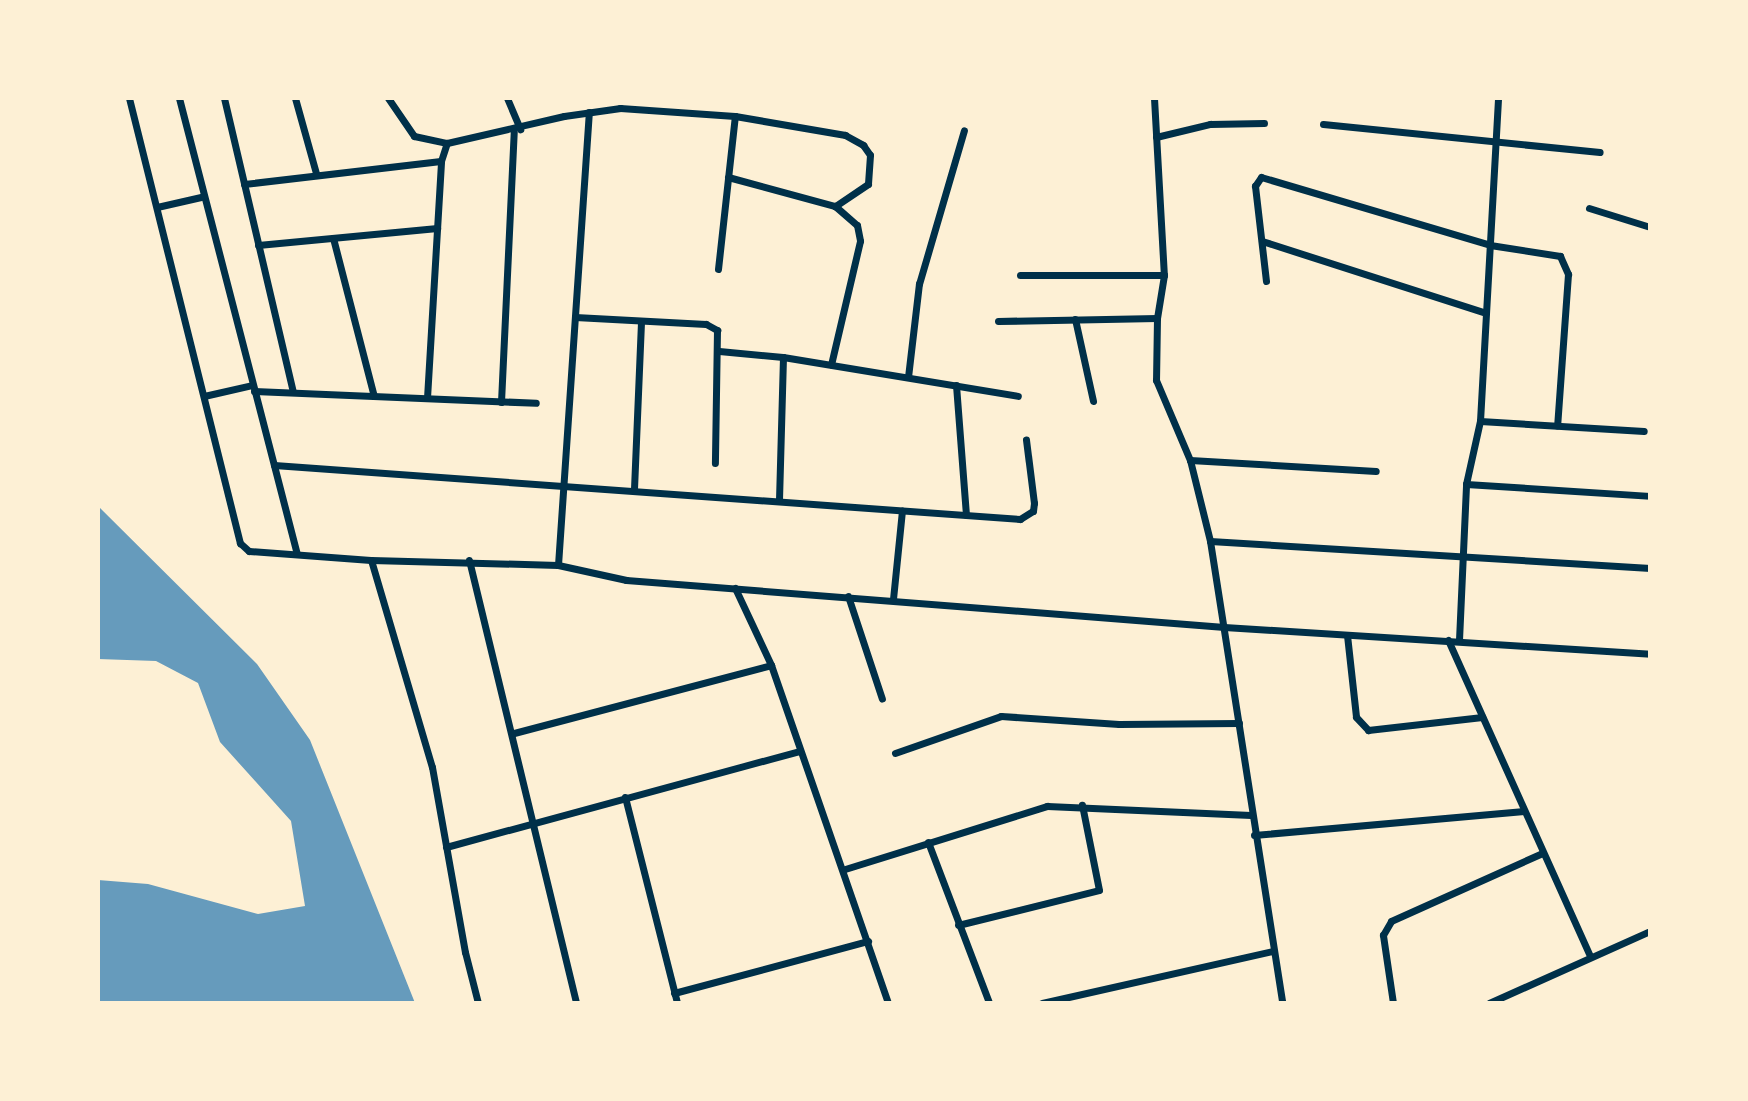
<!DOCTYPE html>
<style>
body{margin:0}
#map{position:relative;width:1748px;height:1101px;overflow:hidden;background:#fdf0d5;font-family:"Public Sans",sans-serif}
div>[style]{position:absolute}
.water>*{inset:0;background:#669bbc}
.minor>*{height:7px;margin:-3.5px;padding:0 3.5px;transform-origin:3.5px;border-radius:3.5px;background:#003049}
span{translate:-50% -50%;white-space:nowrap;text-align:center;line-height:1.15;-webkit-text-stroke:5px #fdf0d5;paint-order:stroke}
.frame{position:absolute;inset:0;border:100px solid #fdf0d5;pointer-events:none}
</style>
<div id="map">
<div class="water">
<i style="clip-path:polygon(98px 506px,257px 664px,310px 740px,415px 1003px,98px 1003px,98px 880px,148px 884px,258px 914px,305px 906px,291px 821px,220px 742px,198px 683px,156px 661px,98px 659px)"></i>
</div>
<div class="minor">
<i style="left:129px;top:98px;width:459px;rotate:76deg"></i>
<i style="left:240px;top:543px;width:12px;rotate:42deg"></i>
<i style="left:249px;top:551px;width:122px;rotate:4.2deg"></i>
<i style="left:371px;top:560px;width:187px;rotate:1.5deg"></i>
<i style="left:558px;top:565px;width:70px;rotate:12.4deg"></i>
<i style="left:626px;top:580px;width:600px;rotate:4.49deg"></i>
<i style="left:1224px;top:627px;width:427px;rotate:3.6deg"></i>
<i style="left:179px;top:98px;width:470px;rotate:75.5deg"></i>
<i style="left:224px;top:98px;width:302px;rotate:76.8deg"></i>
<i style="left:295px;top:98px;width:78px;rotate:74.4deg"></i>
<i style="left:388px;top:98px;width:46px;rotate:55.6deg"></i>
<i style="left:414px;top:136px;width:34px;rotate:12deg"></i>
<i style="left:507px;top:98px;width:34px;rotate:67deg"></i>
<i style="left:1154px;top:98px;width:177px;rotate:86.8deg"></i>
<i style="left:1164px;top:275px;width:44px;rotate:99.2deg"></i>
<i style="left:1157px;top:318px;width:62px;rotate:90.9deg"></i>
<i style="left:1156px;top:380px;width:87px;rotate:67deg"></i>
<i style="left:1190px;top:460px;width:83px;rotate:76.1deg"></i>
<i style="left:1210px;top:541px;width:468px;rotate:81.1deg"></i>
<i style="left:1323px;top:124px;width:278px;rotate:5.8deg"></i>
<i style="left:1156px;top:137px;width:56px;rotate:-13.5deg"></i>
<i style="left:1210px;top:124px;width:54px;rotate:-1.1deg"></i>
<i style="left:728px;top:177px;width:111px;rotate:15.2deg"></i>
<i style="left:835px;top:206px;width:29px;rotate:41deg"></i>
<i style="left:857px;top:225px;width:16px;rotate:79deg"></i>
<i style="left:860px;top:241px;width:127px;rotate:103.2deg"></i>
<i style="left:244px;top:184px;width:198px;rotate:-6.7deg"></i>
<i style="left:157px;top:207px;width:45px;rotate:-12.8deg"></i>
<i style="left:1589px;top:208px;width:64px;rotate:17.3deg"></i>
<i style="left:333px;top:238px;width:163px;rotate:75.5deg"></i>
<i style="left:1262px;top:241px;width:235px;rotate:17.8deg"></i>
<i style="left:258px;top:245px;width:180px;rotate:-5.4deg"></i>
<i style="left:718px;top:269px;width:154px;rotate:-83.7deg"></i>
<i style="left:1020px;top:275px;width:144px"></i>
<i style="left:1266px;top:281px;width:96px;rotate:-96.6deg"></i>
<i style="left:1255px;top:186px;width:11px;rotate:-56deg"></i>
<i style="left:1261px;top:177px;width:239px;rotate:16.5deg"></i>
<i style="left:1490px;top:245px;width:71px;rotate:8.9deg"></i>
<i style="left:1560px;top:256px;width:20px;rotate:66deg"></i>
<i style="left:1568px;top:274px;width:152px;rotate:94.1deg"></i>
<i style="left:575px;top:317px;width:131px;rotate:3.1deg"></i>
<i style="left:706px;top:324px;width:13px;rotate:29deg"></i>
<i style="left:717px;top:330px;width:133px;rotate:90.9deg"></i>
<i style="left:1075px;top:319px;width:84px;rotate:77.6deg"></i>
<i style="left:998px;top:321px;width:159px;rotate:-1.1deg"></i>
<i style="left:719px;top:351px;width:64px;rotate:5.4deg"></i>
<i style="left:783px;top:357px;width:238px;rotate:9.4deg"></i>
<i style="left:908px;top:377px;width:94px;rotate:-83.3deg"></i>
<i style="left:919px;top:284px;width:160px;rotate:-73.7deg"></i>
<i style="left:956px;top:385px;width:130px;rotate:85.6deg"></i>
<i style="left:254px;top:391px;width:282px;rotate:2.4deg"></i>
<i style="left:204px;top:396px;width:49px;rotate:-12.9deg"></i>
<i style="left:427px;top:398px;width:237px;rotate:-86.6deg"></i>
<i style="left:441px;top:161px;width:19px;rotate:-72deg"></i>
<i style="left:447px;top:143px;width:120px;rotate:-13deg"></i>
<i style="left:564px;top:116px;width:57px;rotate:-8.1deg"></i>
<i style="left:620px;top:108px;width:115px;rotate:4deg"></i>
<i style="left:735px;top:116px;width:112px;rotate:9.8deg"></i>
<i style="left:845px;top:135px;width:21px;rotate:29deg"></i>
<i style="left:863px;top:145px;width:12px;rotate:55deg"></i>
<i style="left:870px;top:155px;width:29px;rotate:94deg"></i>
<i style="left:868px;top:184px;width:40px;rotate:146deg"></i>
<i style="left:501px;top:402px;width:271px;rotate:-87.3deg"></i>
<i style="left:1480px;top:421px;width:164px;rotate:3.5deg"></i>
<i style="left:1190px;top:460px;width:186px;rotate:3.4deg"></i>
<i style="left:274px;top:465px;width:748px;rotate:4.14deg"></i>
<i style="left:1020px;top:519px;width:15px;rotate:-32deg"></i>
<i style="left:1033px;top:511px;width:8px;rotate:-83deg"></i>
<i style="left:1034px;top:503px;width:64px;rotate:-97.2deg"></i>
<i style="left:1466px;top:484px;width:184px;rotate:3.7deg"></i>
<i style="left:634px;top:489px;width:168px;rotate:-87.6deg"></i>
<i style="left:779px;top:500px;width:143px;rotate:-88.4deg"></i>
<i style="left:1210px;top:541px;width:441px;rotate:3.5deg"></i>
<i style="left:371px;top:560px;width:216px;rotate:73.6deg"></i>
<i style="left:432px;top:767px;width:188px;rotate:79.9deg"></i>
<i style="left:465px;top:952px;width:53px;rotate:75.7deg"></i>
<i style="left:469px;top:560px;width:456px;rotate:76.4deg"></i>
<i style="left:558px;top:565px;width:454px;rotate:-86.1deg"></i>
<i style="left:735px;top:588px;width:85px;rotate:64.9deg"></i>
<i style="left:771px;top:665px;width:358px;rotate:70.9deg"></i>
<i style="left:848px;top:596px;width:108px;rotate:71.7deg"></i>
<i style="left:893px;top:599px;width:89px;rotate:-84.2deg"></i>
<i style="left:1347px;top:635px;width:82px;rotate:83.7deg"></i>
<i style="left:1356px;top:717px;width:18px;rotate:47deg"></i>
<i style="left:1368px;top:730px;width:115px;rotate:-6.5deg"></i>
<i style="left:1448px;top:640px;width:346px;rotate:65.8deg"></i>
<i style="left:1459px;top:640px;width:156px;rotate:-87.4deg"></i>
<i style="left:1466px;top:484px;width:65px;rotate:-77.5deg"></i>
<i style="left:1480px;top:421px;width:324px;rotate:-86.8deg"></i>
<i style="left:514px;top:733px;width:266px;rotate:-14.8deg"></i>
<i style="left:895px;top:753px;width:112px;rotate:-19.2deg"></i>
<i style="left:1001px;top:716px;width:118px;rotate:3.9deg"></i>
<i style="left:1119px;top:724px;width:120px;rotate:-0.5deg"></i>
<i style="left:625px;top:797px;width:212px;rotate:75.8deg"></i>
<i style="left:1254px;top:835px;width:271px;rotate:-5.1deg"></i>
<i style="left:928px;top:842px;width:172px;rotate:69.2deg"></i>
<i style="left:446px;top:847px;width:366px;rotate:-15.2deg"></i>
<i style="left:845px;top:869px;width:212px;rotate:-17.3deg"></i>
<i style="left:1047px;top:806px;width:204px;rotate:2.5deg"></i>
<i style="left:958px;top:925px;width:145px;rotate:-13.9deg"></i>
<i style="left:1099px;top:890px;width:87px;rotate:-101.3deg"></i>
<i style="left:674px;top:993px;width:201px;rotate:-15deg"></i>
<i style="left:1042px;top:1003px;width:237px;rotate:-12.7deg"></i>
<i style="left:1393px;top:1003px;width:69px;rotate:-98.4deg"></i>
<i style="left:1383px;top:935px;width:16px;rotate:-60deg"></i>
<i style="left:1391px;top:921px;width:166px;rotate:-24.2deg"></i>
<i style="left:1489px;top:1003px;width:176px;rotate:-24.1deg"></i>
</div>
<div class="frame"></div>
</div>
